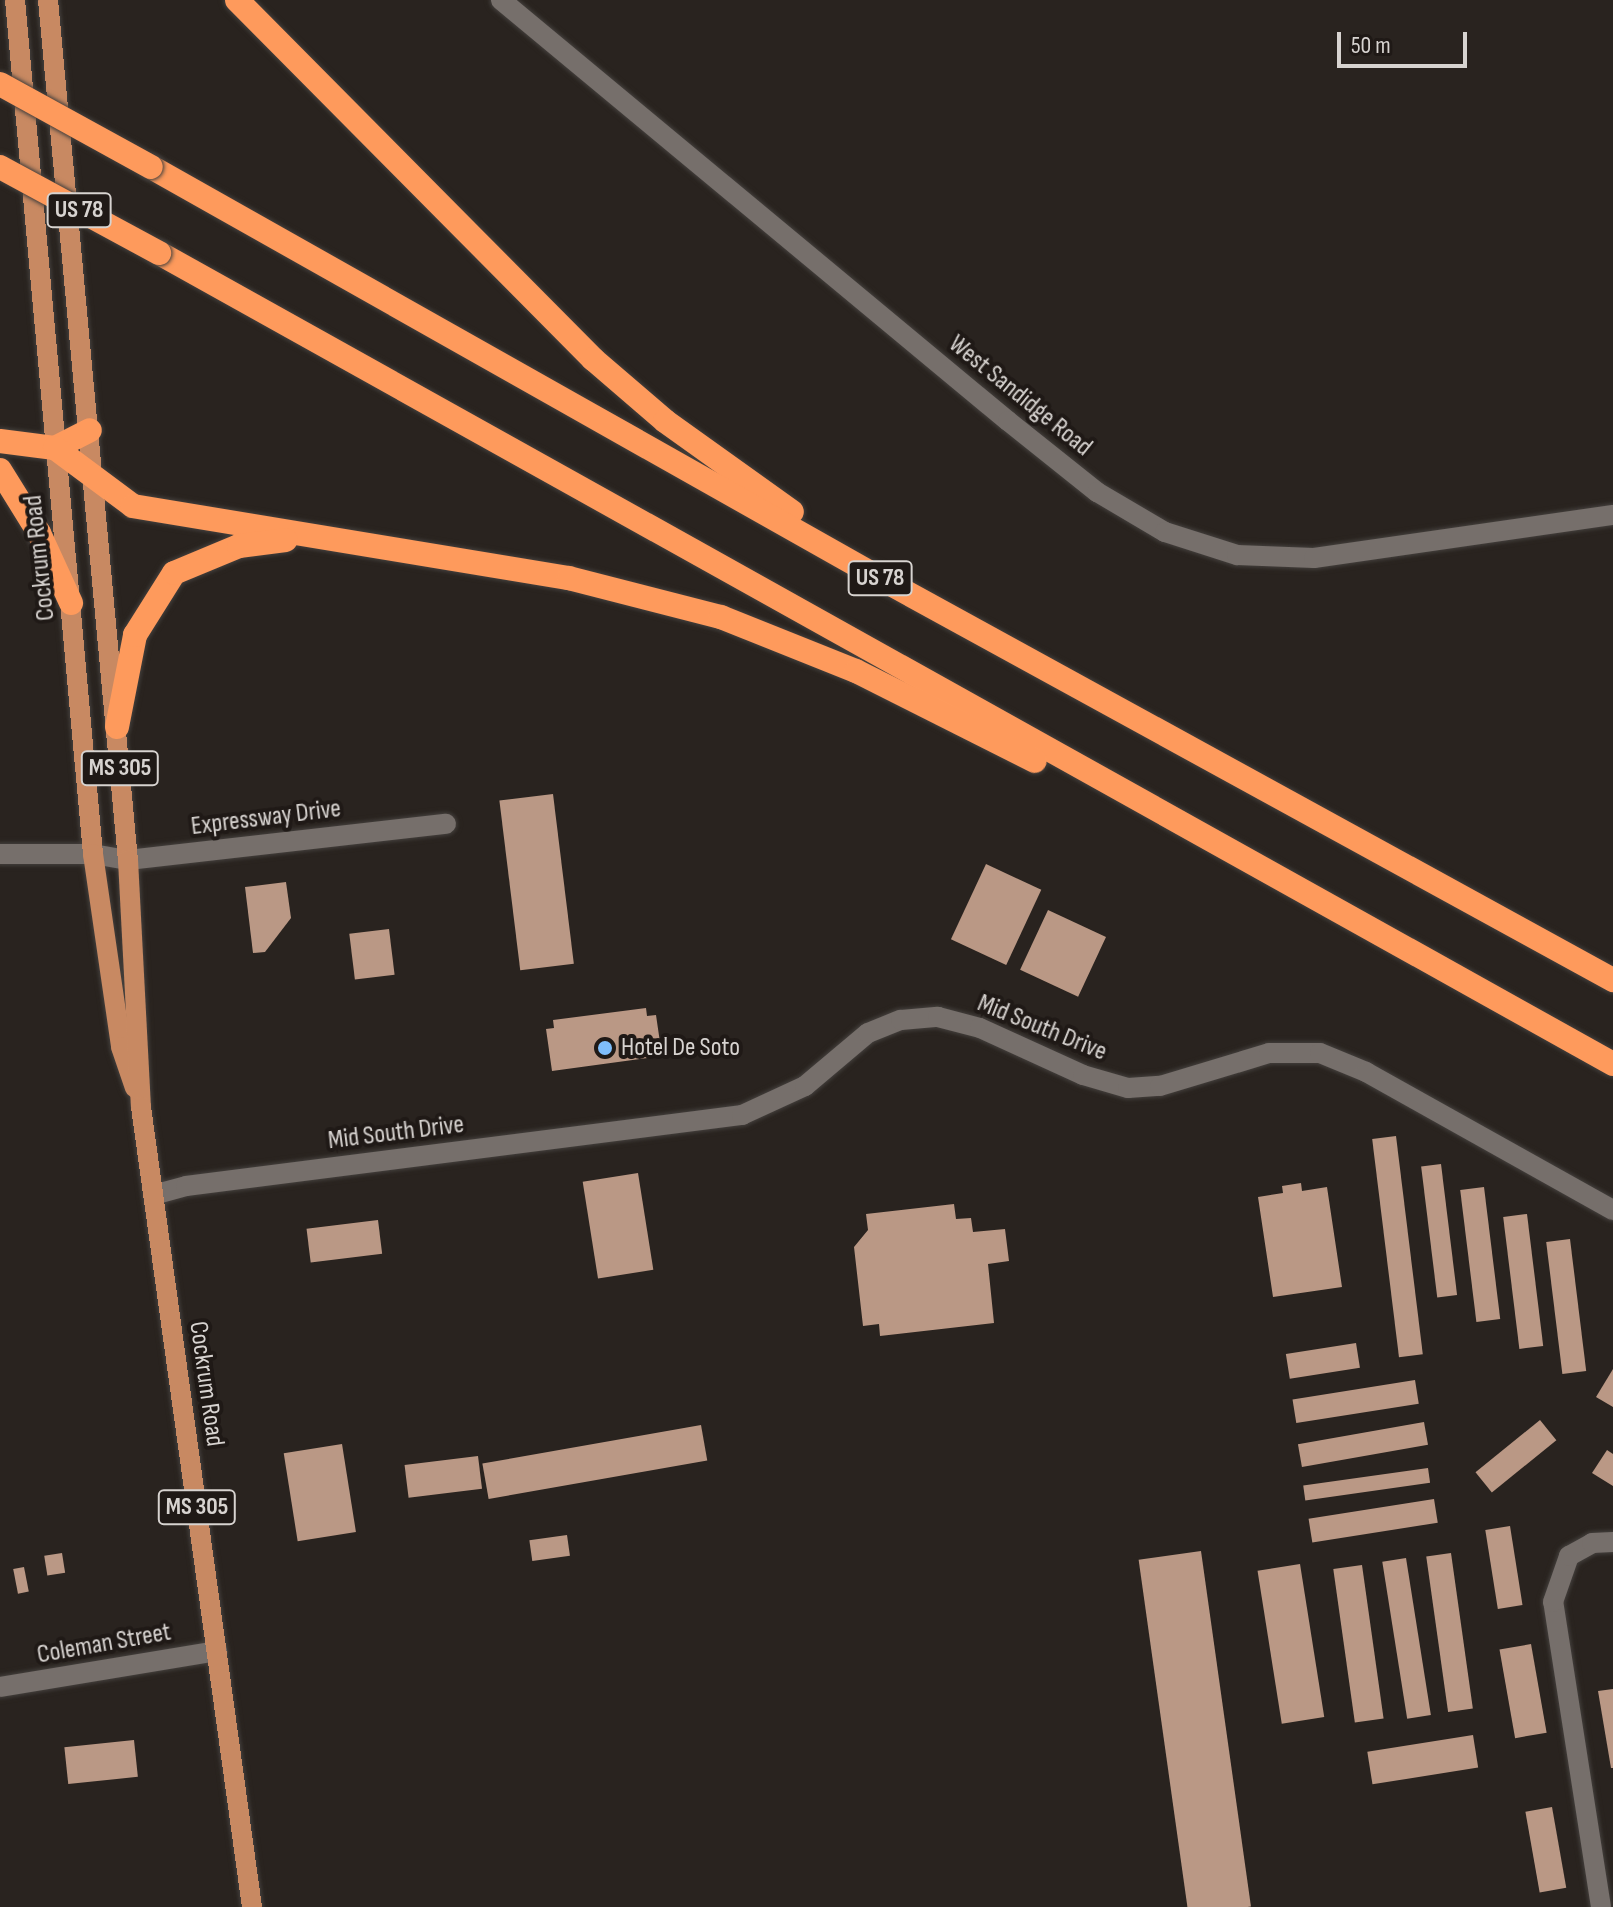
<!DOCTYPE html>
<style>
body{margin:0}
#map{position:relative;width:1613px;height:1907px;overflow:hidden;background:#29231f;font-family:"Sofia Sans Condensed",sans-serif}
div>[style]{position:absolute}
.building>*{inset:0;background:#ba9885;transform-origin:0 0}
.roads{filter:drop-shadow(0 0 2px #44403d) drop-shadow(0 0 2px #44403d)}
.minor>*{height:20px;margin:-10px;padding:0 10px;transform-origin:10px;border-radius:10px;background:#766f6b}
.major>*{height:20px;margin:-10px;padding:0 10px;transform-origin:10px;border-radius:10px;background:#c88962}
.highway>*{height:24px;margin:-12px;padding:0 12px;transform-origin:12px;border-radius:12px;background:#fe9a5c}
.bridges{filter:drop-shadow(0 0 2px #44403d) drop-shadow(0 0 2px #44403d)}
.highway-bridge>*{height:24px;margin:-12px;padding:0 12px;transform-origin:12px;border-radius:12px;background:#fe9a5c}
.dots>*{width:22px;height:22px;translate:-50% -50%;box-sizing:border-box;border:4px solid #1f1916;border-radius:50%}
span{translate:-50% -50%;white-space:nowrap;text-align:center;line-height:1.15;-webkit-text-stroke:8px #1f1916;paint-order:stroke}
.shield-label span{padding:2px 6px;background:#1f1916;border:2px solid;border-radius:6px;-webkit-text-stroke-width:0}
.shield-label{font-size:24px;color:#d7d3d0;font-weight:700}
.street-label{font-size:26px;color:#d7d3d0}
.poi-label{font-size:26px;color:#d7d3d0}
.left{translate:0 -50%;text-align:left}
.scale{position:absolute;left:1337px;top:32px;width:130px;height:36px;box-sizing:border-box;border:4px solid #d7d3d0;border-top:0;padding-left:10px;font-size:24px;line-height:28px;white-space:nowrap;color:#d7d3d0;-webkit-text-stroke:6px #1f1916;paint-order:stroke}
</style>
<div id="map">
<div class="building">
<i style="left:553px;top:794px;width:171px;height:54px;rotate:83deg"></i>
<i style="left:986px;top:864px;width:61px;height:83px;rotate:25deg"></i>
<i style="clip-path:polygon(286px 882px,291px 918px,265px 952px,253px 953px,245px 887px)"></i>
<i style="left:1048px;top:910px;width:64px;height:66px;rotate:25deg"></i>
<i style="left:389px;top:929px;width:46px;height:40px;rotate:83deg"></i>
<i style="clip-path:polygon(646px 1008px,647px 1016px,656px 1015px,662px 1056px,552px 1071px,546px 1029px,554px 1028px,553px 1020px)"></i>
<i style="left:1396px;top:1136px;width:220px;height:24px;rotate:83deg"></i>
<i style="left:1441px;top:1164px;width:132px;height:20px;rotate:83deg"></i>
<i style="left:638px;top:1173px;width:98px;height:56px;rotate:81deg"></i>
<i style="clip-path:polygon(1301px 1183px,1302px 1191px,1327px 1187px,1342px 1287px,1273px 1297px,1258px 1197px,1283px 1193px,1282px 1186px)"></i>
<i style="left:1484px;top:1187px;width:133px;height:24px;rotate:83deg"></i>
<i style="clip-path:polygon(954px 1204px,956px 1219px,971px 1218px,973px 1232px,1005px 1229px,1009px 1261px,988px 1264px,994px 1323px,880px 1336px,879px 1324px,863px 1326px,854px 1247px,868px 1230px,866px 1214px)"></i>
<i style="left:1527px;top:1214px;width:133px;height:24px;rotate:83deg"></i>
<i style="left:378px;top:1220px;width:34px;height:72px;rotate:83deg"></i>
<i style="left:1570px;top:1239px;width:133px;height:24px;rotate:83deg"></i>
<i style="left:1356px;top:1343px;width:25px;height:71px;rotate:81deg"></i>
<i style="clip-path:polygon(1613px 1369px,1613px 1407px,1596px 1397px)"></i>
<i style="left:1415px;top:1380px;width:24px;height:124px;rotate:81deg"></i>
<i style="left:1540px;top:1420px;width:26px;height:83px;rotate:51deg"></i>
<i style="left:1424px;top:1422px;width:23px;height:128px;rotate:80deg"></i>
<i style="left:701px;top:1425px;width:36px;height:222px;rotate:80deg"></i>
<i style="left:342px;top:1444px;width:89px;height:59px;rotate:81deg"></i>
<i style="clip-path:polygon(1607px 1450px,1613px 1454px,1613px 1486px,1592px 1473px)"></i>
<i style="left:478px;top:1456px;width:33px;height:74px;rotate:83deg"></i>
<i style="left:1428px;top:1468px;width:15px;height:126px;rotate:82deg"></i>
<i style="left:1434px;top:1499px;width:24px;height:127px;rotate:81deg"></i>
<i style="left:1510px;top:1526px;width:80px;height:25px;rotate:81deg"></i>
<i style="left:567px;top:1535px;width:21px;height:38px;rotate:82deg"></i>
<i style="left:1201px;top:1551px;width:359px;height:63px;rotate:82deg"></i>
<i style="left:62px;top:1553px;width:20px;height:18px;rotate:81deg"></i>
<i style="left:1451px;top:1553px;width:157px;height:25px;rotate:82deg"></i>
<i style="left:1406px;top:1558px;width:159px;height:24px;rotate:81deg"></i>
<i style="left:1300px;top:1564px;width:155px;height:43px;rotate:81deg"></i>
<i style="left:1362px;top:1565px;width:155px;height:29px;rotate:82deg"></i>
<i style="left:24px;top:1567px;width:25px;height:11px;rotate:79deg"></i>
<i style="left:1531px;top:1644px;width:90px;height:32px;rotate:80deg"></i>
<i style="clip-path:polygon(1613px 1689px,1613px 1768px,1611px 1768px,1598px 1691px)"></i>
<i style="left:1473px;top:1735px;width:33px;height:107px;rotate:81deg"></i>
<i style="left:134px;top:1740px;width:37px;height:70px;rotate:84deg"></i>
<i style="left:1552px;top:1807px;width:82px;height:27px;rotate:80deg"></i>
</div>
<div class="roads">
<div class="minor">
<i style="left:501px;top:0;width:659px;rotate:39.71deg"></i>
<i style="left:1008px;top:421px;width:114px;rotate:38.6deg"></i>
<i style="left:1097px;top:492px;width:79px;rotate:30.5deg"></i>
<i style="left:1165px;top:532px;width:76px;rotate:17.7deg"></i>
<i style="left:1237px;top:555px;width:77px;rotate:2.2deg"></i>
<i style="left:1314px;top:558px;width:302px;rotate:-8.2deg"></i>
<i style="left:0;top:854px;width:93px"></i>
<i style="left:93px;top:854px;width:36px;rotate:10deg"></i>
<i style="left:128px;top:860px;width:320px;rotate:-6.5deg"></i>
<i style="left:153px;top:1195px;width:34px;rotate:-15deg"></i>
<i style="left:186px;top:1186px;width:561px;rotate:-7.28deg"></i>
<i style="left:742px;top:1115px;width:69px;rotate:-24.7deg"></i>
<i style="left:805px;top:1086px;width:82px;rotate:-40.1deg"></i>
<i style="left:868px;top:1033px;width:35px;rotate:-22deg"></i>
<i style="left:901px;top:1020px;width:37px;rotate:-5deg"></i>
<i style="left:938px;top:1017px;width:43px;rotate:14.7deg"></i>
<i style="left:980px;top:1028px;width:113px;rotate:24.5deg"></i>
<i style="left:1083px;top:1075px;width:47px;rotate:16.1deg"></i>
<i style="left:1128px;top:1088px;width:32px;rotate:-4deg"></i>
<i style="left:1160px;top:1086px;width:114px;rotate:-16.8deg"></i>
<i style="left:1269px;top:1053px;width:51px"></i>
<i style="left:1320px;top:1053px;width:50px;rotate:22.4deg"></i>
<i style="left:1366px;top:1072px;width:283px;rotate:29.2deg"></i>
<i style="left:0;top:1687px;width:220px;rotate:-9.4deg"></i>
<i style="left:1601px;top:1907px;width:309px;rotate:-98.9deg"></i>
<i style="left:1553px;top:1602px;width:49px;rotate:-70.8deg"></i>
<i style="left:1569px;top:1556px;width:26px;rotate:-29deg"></i>
<i style="left:1592px;top:1543px;width:21px;rotate:-3deg"></i>
</div>
<div class="major">
<i style="left:15px;top:0;width:858px;rotate:84.78deg"></i>
<i style="left:93px;top:854px;width:195px;rotate:81.7deg"></i>
<i style="left:121px;top:1047px;width:43px;rotate:71.1deg"></i>
<i style="left:48px;top:0;width:864px;rotate:84.69deg"></i>
<i style="left:128px;top:860px;width:247px;rotate:87deg"></i>
<i style="left:141px;top:1107px;width:808px;rotate:82.1deg"></i>
</div>
<div class="highway">
<i style="left:237px;top:0;width:506px;rotate:45.24deg"></i>
<i style="left:593px;top:359px;width:95px;rotate:40.7deg"></i>
<i style="left:665px;top:421px;width:156px;rotate:35.6deg"></i>
<i style="left:151px;top:167px;width:824px;rotate:29.43deg"></i>
<i style="left:869px;top:572px;width:849px;rotate:28.74deg"></i>
<i style="left:159px;top:253px;width:1665px;rotate:29.15deg"></i>
<i style="left:0;top:441px;width:55px;rotate:7.3deg"></i>
<i style="left:55px;top:448px;width:39px;rotate:-27deg"></i>
<i style="left:55px;top:448px;width:97px;rotate:36.6deg"></i>
<i style="left:133px;top:506px;width:442px;rotate:9.4deg"></i>
<i style="left:569px;top:578px;width:157px;rotate:14.4deg"></i>
<i style="left:721px;top:617px;width:145px;rotate:21.8deg"></i>
<i style="left:856px;top:671px;width:200px;rotate:26.7deg"></i>
<i style="left:0;top:470px;width:74px;rotate:58.2deg"></i>
<i style="left:39px;top:533px;width:77px;rotate:65.4deg"></i>
<i style="left:117px;top:727px;width:94px;rotate:-78.9deg"></i>
<i style="left:135px;top:635px;width:73px;rotate:-57.8deg"></i>
<i style="left:174px;top:573px;width:70px;rotate:-22.6deg"></i>
<i style="left:239px;top:546px;width:47px;rotate:-7.3deg"></i>
</div>
</div>
<div class="bridges">
<div class="highway-bridge">
<i style="left:0;top:84px;width:172px;rotate:28.8deg"></i>
<i style="left:0;top:167px;width:181px;rotate:28.4deg"></i>
</div>
</div>
<div class="dots">
<i style="left:605px;top:1048px;background:#7fbdfa"></i>
</div>
<div class="shield-label">
<span style="left:79px;top:210px">US 78</span>
<span style="left:880px;top:578px">US 78</span>
<span style="left:120px;top:768px">MS 305</span>
<span style="left:197px;top:1507px">MS 305</span>
</div>
<div class="street-label">
<span style="left:1020px;top:396px;rotate:39deg">West Sandidge Road</span>
<span style="left:40px;top:558px;rotate:-96deg">Cockrum Road</span>
<span style="left:266px;top:818px;rotate:-7deg">Expressway Drive</span>
<span style="left:1042px;top:1028px;rotate:22deg">Mid South Drive</span>
<span style="left:396px;top:1133px;rotate:-7deg">Mid South Drive</span>
<span style="left:206px;top:1384px;rotate:82deg">Cockrum Road</span>
<span style="left:104px;top:1644px;rotate:-10deg">Coleman Street</span>
</div>
<div class="poi-label">
<span class="left" style="left:621px;top:1048px">Hotel De Soto</span>
</div>
<div class="scale">50 m</div>
</div>
